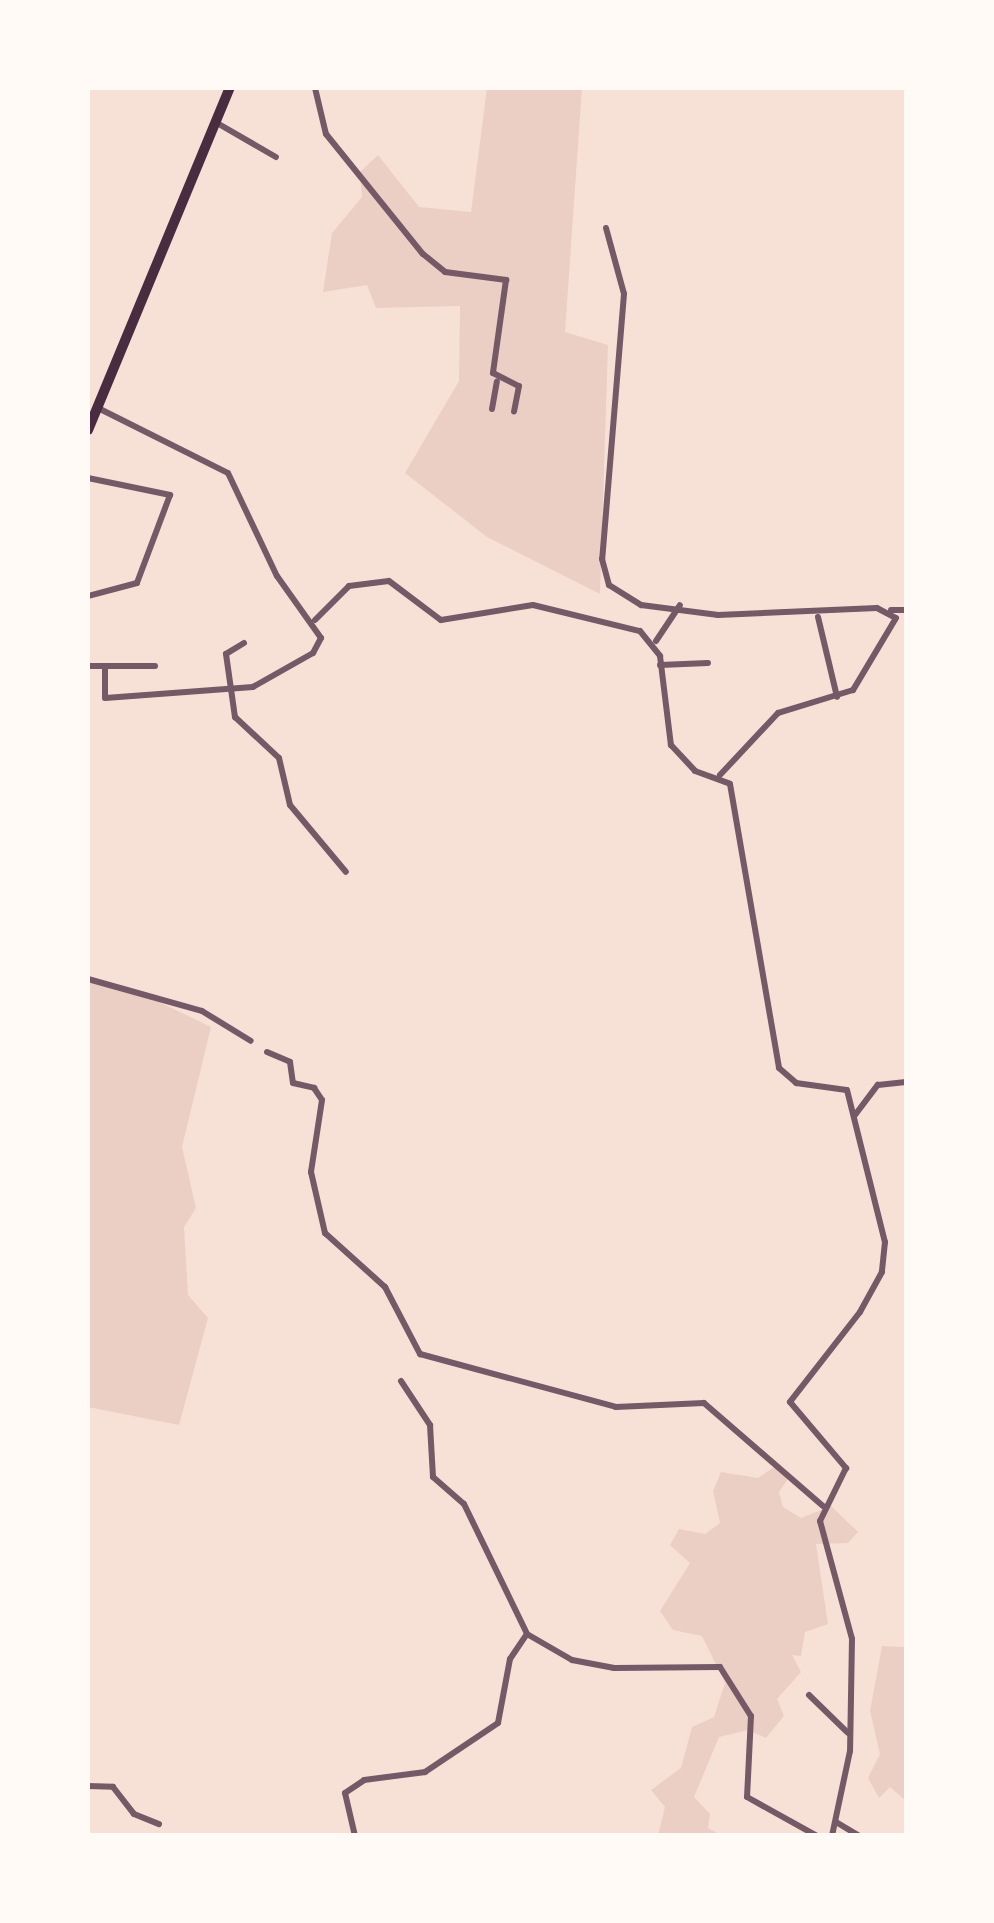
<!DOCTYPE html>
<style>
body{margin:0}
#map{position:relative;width:994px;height:1923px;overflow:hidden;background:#f7e1d7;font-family:Lora,serif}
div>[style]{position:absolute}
.green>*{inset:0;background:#ebcfc5}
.minor>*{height:6px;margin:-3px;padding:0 3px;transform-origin:3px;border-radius:3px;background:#755966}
.trunk>*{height:10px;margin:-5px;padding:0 5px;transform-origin:5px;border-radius:5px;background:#4a2c40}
span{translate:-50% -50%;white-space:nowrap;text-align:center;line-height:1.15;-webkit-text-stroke:10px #fffaf5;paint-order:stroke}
.frame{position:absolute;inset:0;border:90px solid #fffaf5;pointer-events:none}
</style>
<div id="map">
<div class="green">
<i style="clip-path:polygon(487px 88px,582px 88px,565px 332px,608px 345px,600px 594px,487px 537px,405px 473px,459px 381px,460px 306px,376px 308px,367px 285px,323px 292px,332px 233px,362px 197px,360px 172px,378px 155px,419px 207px,471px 212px)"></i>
<i style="clip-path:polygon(88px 980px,126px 986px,211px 1027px,182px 1147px,196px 1208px,184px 1227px,188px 1295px,208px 1318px,179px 1425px,88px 1407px)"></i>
<i style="clip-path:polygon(777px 1465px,790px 1476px,779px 1492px,783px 1507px,801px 1518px,831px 1506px,858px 1532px,848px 1543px,816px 1544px,828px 1624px,805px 1632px,801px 1656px,792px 1655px,801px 1672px,777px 1699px,784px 1716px,766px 1738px,748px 1730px,719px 1737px,694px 1797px,710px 1814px,708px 1828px,721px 1835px,658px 1835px,665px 1807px,651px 1790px,681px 1768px,692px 1727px,714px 1717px,725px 1683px,702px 1636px,673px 1630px,660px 1611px,690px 1563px,670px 1545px,679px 1529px,705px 1534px,720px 1523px,713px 1491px,721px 1472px,758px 1478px)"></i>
<i style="clip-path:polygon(882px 1646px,906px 1647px,906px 1801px,890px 1787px,879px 1798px,868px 1778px,880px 1754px,870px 1711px)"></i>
</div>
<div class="minor">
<i style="left:315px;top:88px;width:47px;rotate:76.6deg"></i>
<i style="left:326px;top:134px;width:154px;rotate:51.1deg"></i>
<i style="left:423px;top:254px;width:28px;rotate:39deg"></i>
<i style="left:445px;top:272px;width:62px;rotate:7.5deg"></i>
<i style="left:506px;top:280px;width:94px;rotate:98deg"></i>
<i style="left:493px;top:373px;width:29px;rotate:27deg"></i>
<i style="left:519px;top:386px;width:26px;rotate:101deg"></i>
<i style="left:217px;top:123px;width:68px;rotate:30deg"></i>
<i style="left:606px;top:228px;width:68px;rotate:74.7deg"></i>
<i style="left:624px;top:294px;width:266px;rotate:94.7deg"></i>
<i style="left:602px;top:559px;width:27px;rotate:75deg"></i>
<i style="left:609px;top:585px;width:38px;rotate:32deg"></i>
<i style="left:641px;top:605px;width:78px;rotate:7.4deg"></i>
<i style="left:718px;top:615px;width:159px;rotate:-2.5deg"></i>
<i style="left:877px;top:608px;width:21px;rotate:28deg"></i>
<i style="left:896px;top:618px;width:84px;rotate:120.8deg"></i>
<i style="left:853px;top:690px;width:78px;rotate:163deg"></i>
<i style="left:778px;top:713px;width:85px;rotate:133.1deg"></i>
<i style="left:98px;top:408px;width:145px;rotate:26.6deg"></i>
<i style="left:228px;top:473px;width:114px;rotate:64.6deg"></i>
<i style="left:277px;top:576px;width:76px;rotate:54.6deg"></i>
<i style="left:321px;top:638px;width:17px;rotate:118deg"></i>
<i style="left:313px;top:653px;width:69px;rotate:150.5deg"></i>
<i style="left:253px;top:687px;width:148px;rotate:175.7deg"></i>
<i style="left:105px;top:698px;width:30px;rotate:-90deg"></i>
<i style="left:492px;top:409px;width:28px;rotate:-80deg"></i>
<i style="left:88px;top:478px;width:84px;rotate:11.7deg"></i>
<i style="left:170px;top:495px;width:94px;rotate:110.6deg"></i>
<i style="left:137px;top:583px;width:51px;rotate:165.1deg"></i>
<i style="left:891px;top:610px;width:15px"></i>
<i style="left:818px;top:617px;width:82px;rotate:76.6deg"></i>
<i style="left:315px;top:620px;width:48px;rotate:-45deg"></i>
<i style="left:349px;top:586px;width:40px;rotate:-7.1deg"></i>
<i style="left:389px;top:581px;width:65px;rotate:36.9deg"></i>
<i style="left:441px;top:620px;width:93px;rotate:-9.3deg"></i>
<i style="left:533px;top:605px;width:110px;rotate:13.7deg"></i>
<i style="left:640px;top:631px;width:32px;rotate:51deg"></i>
<i style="left:660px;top:656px;width:90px;rotate:83deg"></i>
<i style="left:671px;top:745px;width:35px;rotate:47deg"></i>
<i style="left:695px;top:771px;width:37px;rotate:20deg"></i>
<i style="left:730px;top:784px;width:288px;rotate:80.2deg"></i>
<i style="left:779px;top:1068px;width:23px;rotate:41deg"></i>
<i style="left:796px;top:1083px;width:51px;rotate:7.8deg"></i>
<i style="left:847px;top:1090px;width:157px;rotate:76deg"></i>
<i style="left:885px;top:1242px;width:30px;rotate:96deg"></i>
<i style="left:882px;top:1272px;width:46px;rotate:118.8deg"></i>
<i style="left:860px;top:1312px;width:114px;rotate:127.9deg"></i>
<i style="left:790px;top:1402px;width:87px;rotate:49.7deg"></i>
<i style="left:846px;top:1468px;width:59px;rotate:116.1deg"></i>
<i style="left:820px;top:1521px;width:122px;rotate:74.8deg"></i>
<i style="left:852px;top:1639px;width:112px;rotate:91deg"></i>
<i style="left:850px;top:1751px;width:87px;rotate:102deg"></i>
<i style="left:656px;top:641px;width:43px;rotate:-56.3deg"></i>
<i style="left:244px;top:643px;width:21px;rotate:149deg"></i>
<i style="left:226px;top:654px;width:64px;rotate:81.9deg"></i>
<i style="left:235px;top:717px;width:60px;rotate:43deg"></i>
<i style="left:279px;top:758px;width:48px;rotate:76.8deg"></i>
<i style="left:290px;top:805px;width:87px;rotate:50.1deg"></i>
<i style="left:660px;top:665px;width:48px;rotate:-2.4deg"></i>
<i style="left:88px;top:666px;width:67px"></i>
<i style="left:88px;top:979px;width:118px;rotate:15.7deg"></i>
<i style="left:202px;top:1011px;width:57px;rotate:31.5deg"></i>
<i style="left:267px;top:1052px;width:25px;rotate:23deg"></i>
<i style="left:290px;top:1062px;width:21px;rotate:82deg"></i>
<i style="left:293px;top:1083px;width:22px;rotate:13deg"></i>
<i style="left:314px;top:1088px;width:14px;rotate:56deg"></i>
<i style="left:322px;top:1100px;width:73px;rotate:98.7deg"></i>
<i style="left:311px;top:1172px;width:63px;rotate:77.1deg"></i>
<i style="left:325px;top:1233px;width:81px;rotate:42deg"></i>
<i style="left:385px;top:1287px;width:76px;rotate:62.4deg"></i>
<i style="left:420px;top:1354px;width:203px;rotate:15.1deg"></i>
<i style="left:616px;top:1407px;width:88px;rotate:-2.6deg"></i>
<i style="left:704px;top:1403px;width:157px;rotate:40.9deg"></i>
<i style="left:855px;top:1115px;width:38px;rotate:-53deg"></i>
<i style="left:878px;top:1085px;width:28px;rotate:-6deg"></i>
<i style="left:401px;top:1381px;width:53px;rotate:56.6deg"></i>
<i style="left:430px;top:1425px;width:52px;rotate:86.7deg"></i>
<i style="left:433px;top:1477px;width:41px;rotate:41.1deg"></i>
<i style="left:464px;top:1504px;width:144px;rotate:64.1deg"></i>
<i style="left:527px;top:1634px;width:52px;rotate:30deg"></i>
<i style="left:572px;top:1660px;width:43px;rotate:10.8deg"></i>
<i style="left:614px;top:1668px;width:106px;rotate:-0.5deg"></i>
<i style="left:720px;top:1667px;width:58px;rotate:57.7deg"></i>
<i style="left:751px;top:1716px;width:81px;rotate:92.8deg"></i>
<i style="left:747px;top:1797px;width:80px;rotate:29.1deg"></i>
<i style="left:809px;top:1695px;width:54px;rotate:44.3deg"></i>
<i style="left:88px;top:1786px;width:25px;rotate:2deg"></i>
<i style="left:113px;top:1787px;width:34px;rotate:52deg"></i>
<i style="left:134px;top:1814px;width:27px;rotate:22deg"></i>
<i style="left:836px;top:1822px;width:27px;rotate:31deg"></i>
<i style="left:355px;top:1836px;width:44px;rotate:-103.1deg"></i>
<i style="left:345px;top:1793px;width:23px;rotate:-34deg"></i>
<i style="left:364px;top:1780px;width:62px;rotate:-7.5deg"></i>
<i style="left:425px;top:1772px;width:88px;rotate:-33.9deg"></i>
<i style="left:498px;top:1723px;width:65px;rotate:-79.4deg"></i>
<i style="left:510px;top:1659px;width:30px;rotate:-56deg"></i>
</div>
<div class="trunk">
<i style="left:88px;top:430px;width:370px;rotate:-67.5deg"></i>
</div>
<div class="frame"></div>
</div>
